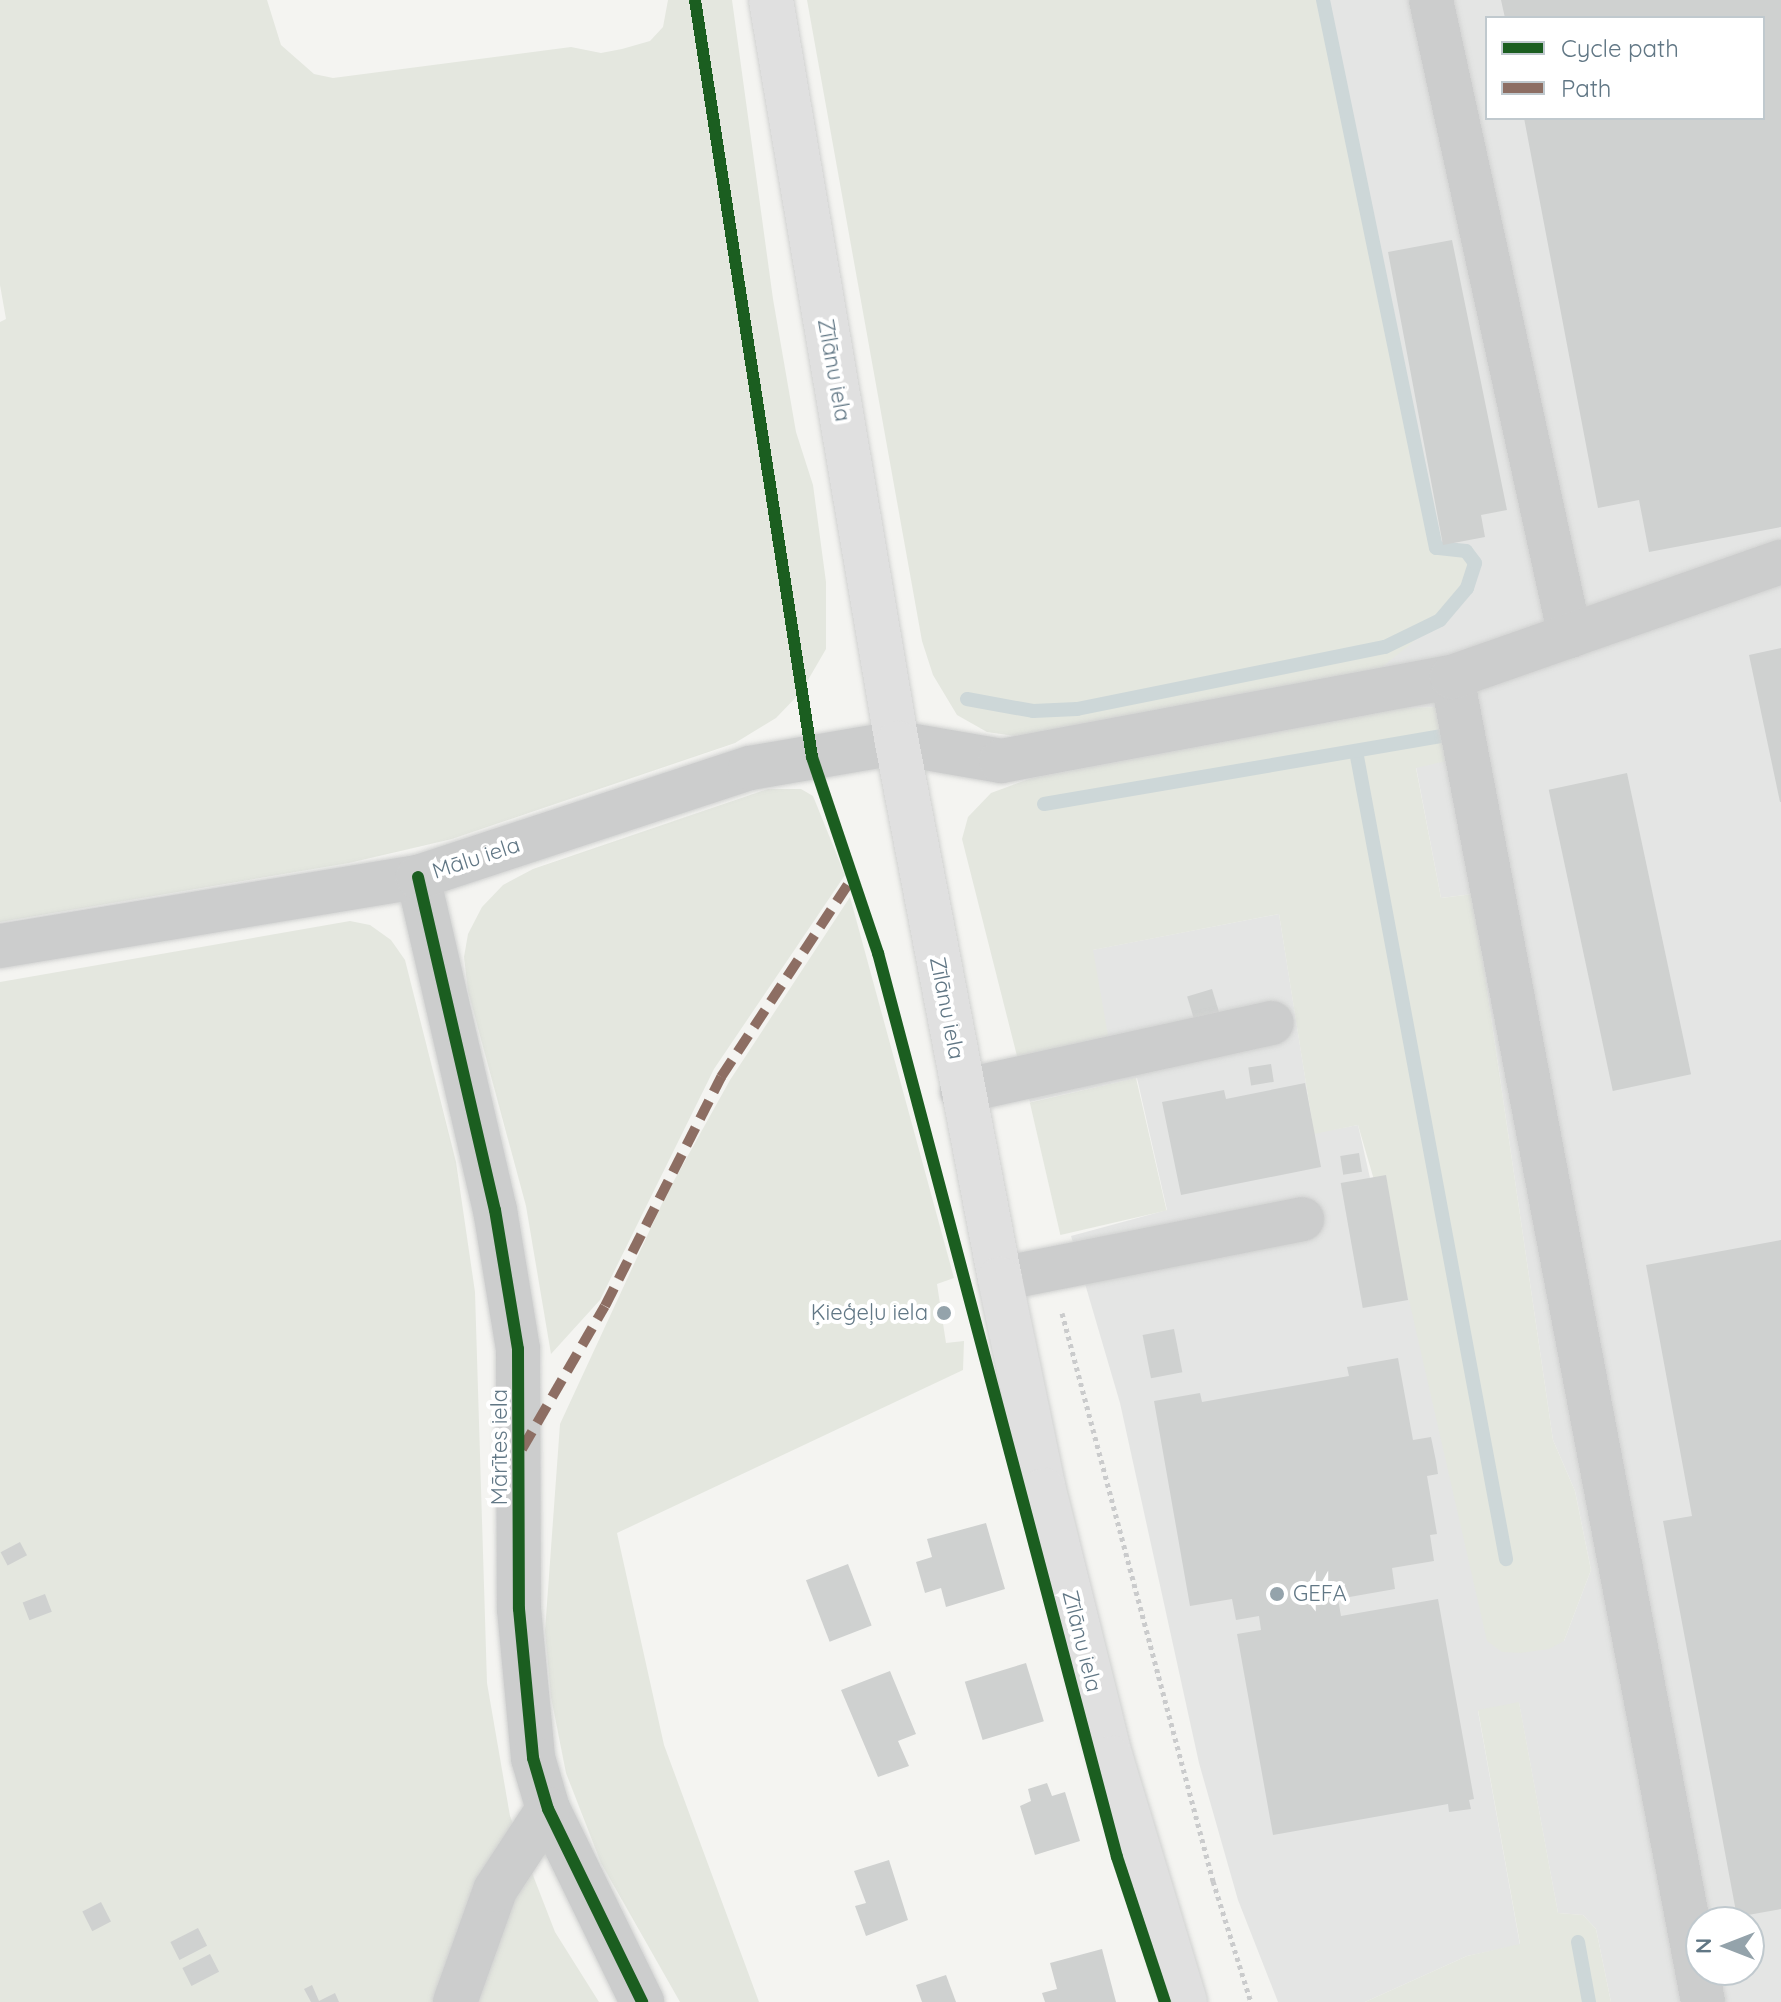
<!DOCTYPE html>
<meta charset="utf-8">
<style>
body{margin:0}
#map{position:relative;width:1781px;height:2002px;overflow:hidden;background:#f4f4f1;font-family:Quicksand,sans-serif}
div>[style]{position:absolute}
.built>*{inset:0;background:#e4e5e4}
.green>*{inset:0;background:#e4e7df;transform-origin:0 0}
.stream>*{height:14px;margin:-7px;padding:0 7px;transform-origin:7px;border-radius:7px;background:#cdd7d8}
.building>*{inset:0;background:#cfd1d0;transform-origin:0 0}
.path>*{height:5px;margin-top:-2.5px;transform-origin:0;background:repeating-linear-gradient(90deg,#cacbcc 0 4px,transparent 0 8px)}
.roads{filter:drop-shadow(0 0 2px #d1d2d1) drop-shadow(0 0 2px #d1d2d1)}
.minor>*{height:44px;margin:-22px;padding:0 22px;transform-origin:22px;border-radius:22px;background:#cccdcd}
.highway>*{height:44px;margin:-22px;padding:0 22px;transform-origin:22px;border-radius:22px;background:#e0e0e0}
.quiet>*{height:10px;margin-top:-5px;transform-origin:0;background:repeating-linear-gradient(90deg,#8d6e63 0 20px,transparent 0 30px)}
.cycleway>*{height:12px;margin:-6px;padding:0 6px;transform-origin:6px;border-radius:6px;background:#1b5e20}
.dots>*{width:22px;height:22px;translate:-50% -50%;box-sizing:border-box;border:4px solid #fff;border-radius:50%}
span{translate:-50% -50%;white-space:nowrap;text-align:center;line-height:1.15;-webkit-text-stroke:8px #fff;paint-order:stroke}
.street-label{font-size:22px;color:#617785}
.poi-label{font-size:22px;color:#617785}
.right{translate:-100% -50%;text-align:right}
.left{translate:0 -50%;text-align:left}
.legend{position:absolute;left:1485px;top:16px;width:280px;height:104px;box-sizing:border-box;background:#fff;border:2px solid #c0c9ce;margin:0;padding:10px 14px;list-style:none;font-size:24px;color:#617785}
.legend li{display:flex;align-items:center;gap:16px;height:40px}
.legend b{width:40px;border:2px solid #c0c9ce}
.north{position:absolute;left:1685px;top:1906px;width:80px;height:80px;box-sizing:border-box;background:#fff;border:2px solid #c0c9ce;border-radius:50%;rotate:270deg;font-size:22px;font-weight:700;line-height:32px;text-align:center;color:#617785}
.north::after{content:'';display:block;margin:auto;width:28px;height:36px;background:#94a3ab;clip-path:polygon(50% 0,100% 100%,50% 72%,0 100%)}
</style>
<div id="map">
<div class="built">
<i style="clip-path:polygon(evenodd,1323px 0,1781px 0,1781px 2002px,1611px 2002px,1596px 1929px,1583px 1915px,1558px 1913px,1519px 1703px,1478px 1711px,1520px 1945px,1467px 1956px,1365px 2002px,1278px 2002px,1238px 1900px,1199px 1763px,1120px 1403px,1071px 1236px,1167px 1210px,1137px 1078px,1030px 1102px,1018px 1060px,1092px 950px,1279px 914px,1314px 1133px,1358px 1125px,1370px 1178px,1564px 1641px,1591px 1570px,1575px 1491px,1553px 1440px,1473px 894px,1441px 898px,1416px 767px,1437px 707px,1403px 708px,1371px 676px,1466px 551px,1436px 548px,1323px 0,1487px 18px,1763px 18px,1763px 118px,1487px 118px,1487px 18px,1323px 0,1701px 1922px,1749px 1922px,1749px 1970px,1701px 1970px,1701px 1922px)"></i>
</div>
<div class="green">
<i style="clip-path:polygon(0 0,267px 0,281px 45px,314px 74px,333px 78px,571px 47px,601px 53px,622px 49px,650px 41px,663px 27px,668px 0,732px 0,773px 299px,796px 432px,813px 485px,826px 582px,826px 649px,801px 692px,776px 718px,735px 743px,452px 839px,349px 863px,0 922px,0 322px,6px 319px,0 285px)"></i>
<i style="clip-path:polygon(807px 0,1323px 0,1436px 548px,1466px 551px,1475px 563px,1467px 588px,1440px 620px,1371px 676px,1015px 736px,987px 732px,957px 715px,933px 675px,922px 641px)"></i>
<i style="clip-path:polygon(1437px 707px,1446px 761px,1416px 768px,1441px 898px,1473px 894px,1553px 1440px,1575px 1491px,1591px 1570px,1564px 1641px,1549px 1649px,1521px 1653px,1502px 1652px,1487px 1641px,1409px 1300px,1358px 1125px,1314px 1134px,1279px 914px,1093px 950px,1109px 1041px,1018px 1060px,962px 839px,968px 817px,991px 793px,1032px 778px,1404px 708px)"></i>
<i style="clip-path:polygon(768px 789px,801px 789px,813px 796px,845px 875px,714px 1069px,600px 1300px,551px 1354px,526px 1206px,468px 991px,464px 957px,468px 934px,482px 907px,503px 885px,533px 869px)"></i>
<i style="clip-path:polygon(850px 897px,954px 1278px,937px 1284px,946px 1343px,964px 1341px,963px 1370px,617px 1533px,664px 1745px,759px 2002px,680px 2002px,601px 1863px,566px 1773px,551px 1697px,545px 1631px,560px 1424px,666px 1195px,730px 1080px)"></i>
<i style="clip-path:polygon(350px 921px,370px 925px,391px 940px,405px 960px,456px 1162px,475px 1292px,487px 1683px,510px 1816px,555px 1932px,599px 2002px,0 2002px,0 982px)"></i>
<i style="left:1136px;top:1078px;width:136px;height:109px;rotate:77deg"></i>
<i style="clip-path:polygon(1519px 1702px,1558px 1913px,1583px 1915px,1596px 1929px,1611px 2002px,1365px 2002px,1467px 1956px,1520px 1944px,1478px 1710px)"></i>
</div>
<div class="stream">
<i style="left:967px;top:699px;width:67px;rotate:10.3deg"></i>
<i style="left:1033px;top:711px;width:44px;rotate:-2.6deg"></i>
<i style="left:1077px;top:709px;width:314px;rotate:-11.4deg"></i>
<i style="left:1385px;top:647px;width:61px;rotate:-26.1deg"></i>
<i style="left:1440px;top:620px;width:42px;rotate:-49.8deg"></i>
<i style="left:1467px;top:588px;width:26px;rotate:-72deg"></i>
<i style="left:1475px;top:563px;width:15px;rotate:-127deg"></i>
<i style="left:1466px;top:551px;width:30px;rotate:-174deg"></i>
<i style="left:1436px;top:548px;width:560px;rotate:-101.65deg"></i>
<i style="left:1356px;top:751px;width:822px;rotate:79.48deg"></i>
<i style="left:1044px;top:804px;width:404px;rotate:-9.7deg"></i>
<i style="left:1578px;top:1942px;width:61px;rotate:79.6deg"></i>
</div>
<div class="building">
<i style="clip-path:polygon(1501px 0,1781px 0,1781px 527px,1649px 552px,1639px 500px,1598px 508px,1524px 118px,1763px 118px,1763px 18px,1505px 18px)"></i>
<i style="clip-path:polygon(1452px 240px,1507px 510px,1481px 515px,1485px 537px,1443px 545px,1388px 252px)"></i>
<i style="clip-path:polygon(1781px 648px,1781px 802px,1780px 802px,1749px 655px)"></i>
<i style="left:1627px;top:773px;width:308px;height:80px;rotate:78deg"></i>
<i style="left:1212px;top:989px;width:24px;height:26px;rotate:73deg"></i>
<i style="left:1271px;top:1064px;width:18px;height:23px;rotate:81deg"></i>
<i style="clip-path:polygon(1305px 1083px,1321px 1167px,1181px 1195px,1162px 1102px,1224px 1090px,1226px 1099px)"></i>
<i style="left:1359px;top:1153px;width:19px;height:19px;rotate:81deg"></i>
<i style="left:1386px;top:1175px;width:127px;height:46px;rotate:80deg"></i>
<i style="clip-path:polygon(1781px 1240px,1781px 1909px,1737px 1917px,1663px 1521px,1692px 1516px,1646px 1265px)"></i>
<i style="left:1174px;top:1329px;width:44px;height:32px;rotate:79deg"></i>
<i style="clip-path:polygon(1398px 1358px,1413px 1440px,1431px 1437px,1436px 1461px,1438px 1474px,1427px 1476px,1437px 1534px,1430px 1535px,1434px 1561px,1392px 1568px,1395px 1589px,1338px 1599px,1341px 1616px,1438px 1599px,1474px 1799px,1469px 1800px,1471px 1809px,1449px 1812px,1448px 1804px,1273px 1835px,1237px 1634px,1261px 1630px,1259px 1616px,1236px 1620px,1232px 1599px,1190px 1606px,1154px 1401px,1200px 1393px,1202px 1402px,1349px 1376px,1347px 1367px)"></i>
<i style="clip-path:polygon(986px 1523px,1005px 1589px,946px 1607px,941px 1588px,925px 1593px,916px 1562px,932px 1557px,927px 1539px)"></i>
<i style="left:20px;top:1542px;width:15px;height:22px;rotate:62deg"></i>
<i style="left:848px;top:1564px;width:66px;height:45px;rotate:69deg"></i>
<i style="left:45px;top:1594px;width:19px;height:24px;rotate:69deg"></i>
<i style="left:1026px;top:1663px;width:61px;height:64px;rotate:73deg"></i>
<i style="clip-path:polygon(890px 1671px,916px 1734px,898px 1741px,909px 1766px,878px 1777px,841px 1690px)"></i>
<i style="clip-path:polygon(1047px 1783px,1052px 1796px,1065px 1792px,1080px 1841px,1035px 1855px,1020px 1806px,1031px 1801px,1028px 1789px)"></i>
<i style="clip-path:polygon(889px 1860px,908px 1920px,866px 1936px,855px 1906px,866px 1903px,854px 1871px)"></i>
<i style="left:101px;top:1902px;width:22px;height:21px;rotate:63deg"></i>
<i style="left:198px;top:1928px;width:20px;height:31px;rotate:63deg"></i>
<i style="clip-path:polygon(1102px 1949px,1116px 2002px,1045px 2002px,1042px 1993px,1057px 1989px,1050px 1963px)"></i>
<i style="left:210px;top:1954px;width:20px;height:31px;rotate:63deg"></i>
<i style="clip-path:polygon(946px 1975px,956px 2002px,922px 2002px,916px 1985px)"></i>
<i style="clip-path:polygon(312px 1985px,319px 2001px,335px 1993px,339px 2002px,311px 2002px,304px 1989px)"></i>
</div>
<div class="path">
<i style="left:1062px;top:1313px;width:588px;rotate:75.11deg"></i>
<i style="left:1213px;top:1881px;width:127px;rotate:72.6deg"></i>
</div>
<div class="roads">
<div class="minor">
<i style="left:1431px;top:0;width:651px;rotate:77.67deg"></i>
<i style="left:1452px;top:677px;width:1349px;rotate:79.27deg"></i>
<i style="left:418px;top:877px;width:342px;rotate:77deg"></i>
<i style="left:495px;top:1210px;width:141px;rotate:80.6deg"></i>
<i style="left:518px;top:1349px;width:260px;rotate:89.8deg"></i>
<i style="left:519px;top:1609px;width:150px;rotate:84.6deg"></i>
<i style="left:533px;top:1758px;width:53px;rotate:73.6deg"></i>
<i style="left:548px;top:1809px;width:215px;rotate:64deg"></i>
<i style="left:0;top:946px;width:424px;rotate:-9.4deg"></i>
<i style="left:418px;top:877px;width:349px;rotate:-18.2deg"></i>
<i style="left:750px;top:768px;width:149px;rotate:-9.7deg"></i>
<i style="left:897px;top:743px;width:106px;rotate:9.8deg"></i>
<i style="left:1001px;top:761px;width:459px;rotate:-10.6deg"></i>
<i style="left:1452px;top:677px;width:349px;rotate:-19.3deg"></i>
<i style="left:962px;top:1091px;width:317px;rotate:-12.4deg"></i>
<i style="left:1000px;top:1279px;width:308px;rotate:-11.2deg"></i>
<i style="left:455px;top:2002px;width:119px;rotate:-70.3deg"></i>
<i style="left:495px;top:1890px;width:97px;rotate:-56.8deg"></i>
</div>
<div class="highway">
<i style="left:771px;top:0;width:754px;rotate:80.38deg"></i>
<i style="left:897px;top:743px;width:546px;rotate:79.12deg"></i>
<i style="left:1000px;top:1279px;width:216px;rotate:78.2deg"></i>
<i style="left:1044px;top:1490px;width:276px;rotate:76deg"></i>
<i style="left:1111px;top:1758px;width:255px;rotate:73.1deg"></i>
</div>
</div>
<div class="quiet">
<i style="left:522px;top:1449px;width:165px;rotate:-59.9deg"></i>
<i style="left:605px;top:1306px;width:257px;rotate:-63.1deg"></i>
<i style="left:721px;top:1077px;width:238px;rotate:-56.6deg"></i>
</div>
<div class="cycleway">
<i style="left:695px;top:0;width:766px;rotate:81.21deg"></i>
<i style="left:812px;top:757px;width:207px;rotate:71.4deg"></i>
<i style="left:878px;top:953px;width:935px;rotate:75.19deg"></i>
<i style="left:1117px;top:1857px;width:153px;rotate:71.7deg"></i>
<i style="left:418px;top:877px;width:342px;rotate:77deg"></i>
<i style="left:495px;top:1210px;width:141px;rotate:80.6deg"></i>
<i style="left:518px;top:1349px;width:260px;rotate:89.8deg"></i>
<i style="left:519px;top:1609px;width:150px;rotate:84.6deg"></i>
<i style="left:533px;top:1758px;width:53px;rotate:73.6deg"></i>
<i style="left:548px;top:1809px;width:215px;rotate:64deg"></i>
</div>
<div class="dots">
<i style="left:944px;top:1313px;background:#94a3ab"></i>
<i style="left:1277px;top:1594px;background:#94a3ab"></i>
</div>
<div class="street-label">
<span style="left:834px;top:370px;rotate:80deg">Zīlānu iela</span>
<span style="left:476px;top:858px;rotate:-18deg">Mālu iela</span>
<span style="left:947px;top:1008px;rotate:79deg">Zīlānu iela</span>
<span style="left:500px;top:1447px;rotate:-90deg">Mārītes iela</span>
<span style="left:1082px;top:1641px;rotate:76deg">Zīlānu iela</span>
</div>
<div class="poi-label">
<span class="right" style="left:928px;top:1313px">Ķieģeļu iela</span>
<span class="left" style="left:1293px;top:1594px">GEFA</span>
</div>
<ul class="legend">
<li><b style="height:10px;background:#1b5e20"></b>Cycle path</li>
<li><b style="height:10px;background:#8d6e63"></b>Path</li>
</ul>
<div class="north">N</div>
</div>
